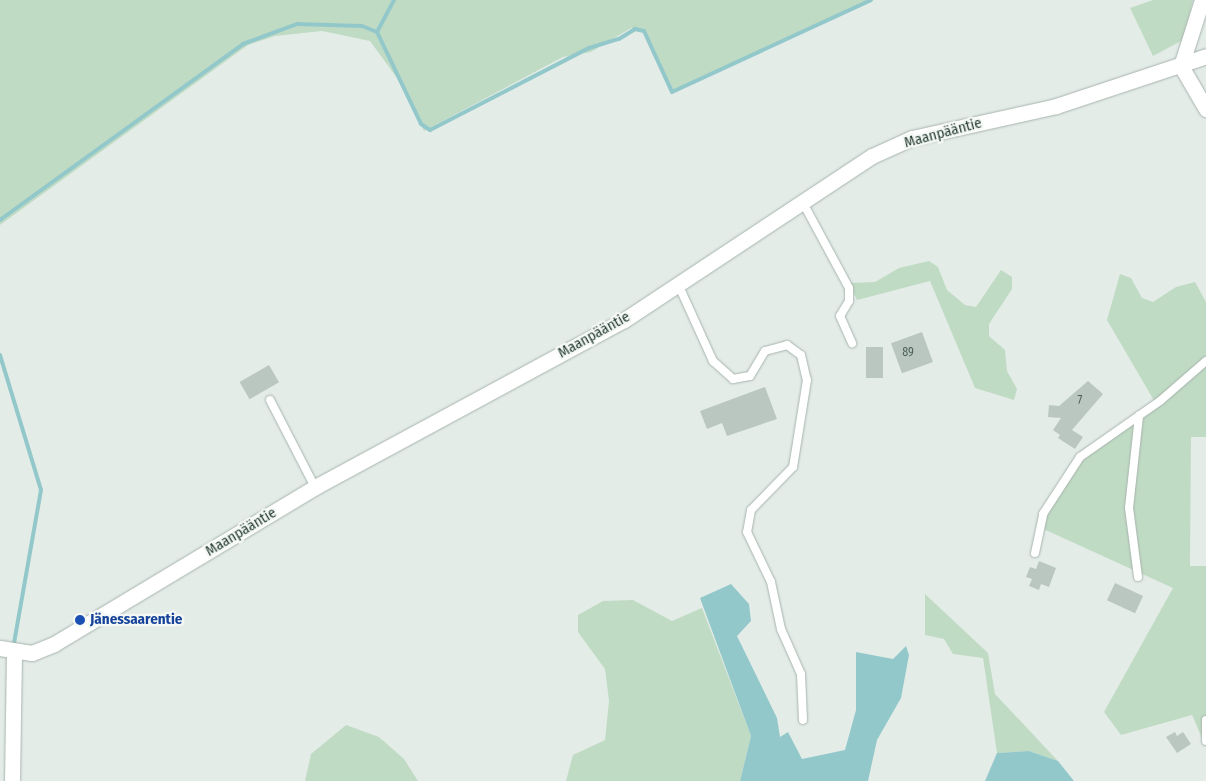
<!DOCTYPE html>
<meta charset="utf-8">
<style>
body{margin:0}
#map{position:relative;width:1206px;height:781px;overflow:hidden;background:#e4ece8;font-family:"Fira Sans Condensed",sans-serif}
div>[style]{position:absolute}
.green>*{inset:0;background:#c0dbc4}
.water>*{inset:0;background:#93c8cb}
.stream>*{height:4px;margin:-2px;padding:0 2px;transform-origin:2px;border-radius:2px;background:#93c8cb}
.building>*{inset:0;background:#bac7c1;transform-origin:0 0}
.roads{filter:drop-shadow(0 0 1px #a7b4ae) drop-shadow(0 0 1px #a7b4ae)}
.service>*{height:8px;margin:-4px;padding:0 4px;transform-origin:4px;border-radius:4px;background:#fff}
.minor>*{height:15px;margin:-7.5px;padding:0 7.5px;transform-origin:7.5px;border-radius:7.5px;background:#fff}
.tertiary>*{height:15px;margin:-7.5px;padding:0 7.5px;transform-origin:7.5px;border-radius:7.5px;background:#fff}
.dots>*{width:14px;height:14px;translate:-50% -50%;box-sizing:border-box;border:2px solid #f5f9f6;border-radius:50%}
span{translate:-50% -50%;white-space:nowrap;text-align:center;line-height:1.15;-webkit-text-stroke:4.5px #f5f9f6;paint-order:stroke}
.number-label{font-size:12px;color:#4b5f57}
.number-label span{-webkit-text-stroke-width:0}
.street-label{font-size:15px;color:#263c34}
.transit-label{font-size:15px;color:#164399;font-weight:700}
.left{translate:0 -50%;text-align:left}
</style>
<div id="map">
<div class="green">
<i style="clip-path:polygon(0 0,874px 0,672px 92px,645px 32px,631px 28px,591px 52px,563px 57px,424px 131px,397px 78px,370px 41px,322px 31px,275px 36px,248px 45px,0 225px)"></i>
<i style="clip-path:polygon(1153px 0,1193px 0,1183px 40px,1153px 56px,1130px 8px)"></i>
<i style="clip-path:polygon(929px 261px,938px 267px,947px 290px,965px 305px,976px 307px,1001px 270px,1012px 277px,1012px 289px,989px 324px,989px 336px,1005px 350px,1007px 371px,1017px 389px,1014px 400px,975px 388px,930px 281px,857px 300px,849px 283px,875px 282px,899px 268px)"></i>
<i style="clip-path:polygon(1120px 274px,1131px 278px,1142px 298px,1153px 302px,1176px 287px,1195px 282px,1206px 302px,1206px 437px,1191px 437px,1190px 566px,1206px 566px,1206px 747px,1192px 715px,1121px 735px,1104px 712px,1173px 588px,1039px 527px,1080px 457px,1156px 404px,1107px 320px)"></i>
<i style="clip-path:polygon(925px 594px,988px 653px,995px 694px,1058px 761px,1029px 751px,997px 753px,983px 658px,953px 654px,944px 639px,925px 635px)"></i>
<i style="clip-path:polygon(633px 600px,672px 621px,702px 608px,751px 736px,740px 781px,566px 781px,573px 755px,605px 740px,609px 701px,605px 669px,578px 632px,578px 615px,603px 601px)"></i>
<i style="clip-path:polygon(346px 725px,379px 737px,404px 759px,418px 781px,305px 781px,311px 754px)"></i>
</div>
<div class="water">
<i style="clip-path:polygon(731px 584px,749px 604px,751px 621px,737px 636px,777px 718px,780px 737px,788px 732px,802px 759px,845px 750px,856px 710px,856px 652px,893px 659px,906px 646px,909px 655px,901px 698px,877px 740px,868px 781px,740px 781px,751px 736px,700px 598px)"></i>
<i style="clip-path:polygon(1029px 751px,1058px 761px,1074px 781px,985px 781px,997px 753px)"></i>
</div>
<div class="stream">
<i style="left:377px;top:32px;width:36px;rotate:-62deg"></i>
<i style="left:0;top:220px;width:300px;rotate:-35.9deg"></i>
<i style="left:243px;top:44px;width:58px;rotate:-20.3deg"></i>
<i style="left:297px;top:24px;width:65px;rotate:1.8deg"></i>
<i style="left:362px;top:26px;width:16px;rotate:22deg"></i>
<i style="left:377px;top:32px;width:102px;rotate:64.4deg"></i>
<i style="left:421px;top:124px;width:11px;rotate:34deg"></i>
<i style="left:430px;top:130px;width:179px;rotate:-27.3deg"></i>
<i style="left:589px;top:48px;width:31px;rotate:-17deg"></i>
<i style="left:619px;top:39px;width:19px;rotate:-32deg"></i>
<i style="left:635px;top:29px;width:9px;rotate:13deg"></i>
<i style="left:644px;top:31px;width:67px;rotate:65.3deg"></i>
<i style="left:672px;top:92px;width:219px;rotate:-24.8deg"></i>
<i style="left:0;top:355px;width:141px;rotate:73.1deg"></i>
<i style="left:41px;top:490px;width:155px;rotate:100deg"></i>
</div>
<div class="building">
<i style="left:922px;top:332px;width:32px;height:33px;rotate:70deg"></i>
<i style="left:883px;top:347px;width:31px;height:17px;rotate:90deg"></i>
<i style="left:269px;top:365px;width:20px;height:34px;rotate:60deg"></i>
<i style="clip-path:polygon(1088px 381px,1103px 394px,1072px 430px,1083px 437px,1075px 449px,1058px 438px,1060px 435px,1053px 430px,1061px 418px,1048px 417px,1049px 405px,1059px 406px)"></i>
<i style="clip-path:polygon(765px 387px,777px 419px,727px 436px,722px 423px,707px 429px,700px 411px)"></i>
<i style="clip-path:polygon(1039px 561px,1056px 568px,1049px 587px,1041px 584px,1039px 590px,1029px 586px,1032px 579px,1026px 577px,1030px 567px,1036px 569px)"></i>
<i style="left:1115px;top:583px;width:31px;height:19px;rotate:25deg"></i>
<i style="clip-path:polygon(1175px 732px,1177px 736px,1183px 732px,1191px 744px,1177px 753px,1166px 737px)"></i>
</div>
<div class="roads">
<div class="service">
<i style="left:802px;top:201px;width:99px;rotate:61.6deg"></i>
<i style="left:849px;top:288px;width:13px;rotate:90deg"></i>
<i style="left:849px;top:301px;width:17px;rotate:121deg"></i>
<i style="left:840px;top:316px;width:30px;rotate:66deg"></i>
<i style="left:678px;top:284px;width:85px;rotate:65.6deg"></i>
<i style="left:713px;top:361px;width:27px;rotate:42deg"></i>
<i style="left:733px;top:379px;width:17px;rotate:-10deg"></i>
<i style="left:750px;top:376px;width:29px;rotate:-59deg"></i>
<i style="left:765px;top:351px;width:23px;rotate:-15deg"></i>
<i style="left:787px;top:345px;width:17px;rotate:36deg"></i>
<i style="left:801px;top:355px;width:26px;rotate:77deg"></i>
<i style="left:807px;top:380px;width:88px;rotate:99.1deg"></i>
<i style="left:793px;top:467px;width:60px;rotate:134.3deg"></i>
<i style="left:751px;top:510px;width:22px;rotate:100deg"></i>
<i style="left:747px;top:532px;width:55px;rotate:64.4deg"></i>
<i style="left:771px;top:582px;width:48px;rotate:78deg"></i>
<i style="left:781px;top:629px;width:49px;rotate:66deg"></i>
<i style="left:801px;top:674px;width:46px;rotate:87.5deg"></i>
<i style="left:270px;top:400px;width:98px;rotate:62.7deg"></i>
<i style="left:1035px;top:553px;width:40px;rotate:-78deg"></i>
<i style="left:1043px;top:514px;width:68px;rotate:-57deg"></i>
<i style="left:1080px;top:457px;width:98px;rotate:-35deg"></i>
<i style="left:1160px;top:401px;width:61px;rotate:-41deg"></i>
<i style="left:1138px;top:577px;width:70px;rotate:-97.4deg"></i>
<i style="left:1129px;top:508px;width:93px;rotate:-83.8deg"></i>
<i style="left:1206px;top:720px;width:21px;rotate:90deg"></i>
</div>
<div class="minor">
<i style="left:1202px;top:0;width:69px;rotate:107.7deg"></i>
<i style="left:1181px;top:66px;width:50px;rotate:59.8deg"></i>
<i style="left:12px;top:781px;width:127px;rotate:-89.1deg"></i>
</div>
<div class="tertiary">
<i style="left:0;top:648px;width:32px;rotate:9deg"></i>
<i style="left:32px;top:653px;width:24px;rotate:-22deg"></i>
<i style="left:54px;top:644px;width:305px;rotate:-31deg"></i>
<i style="left:315px;top:487px;width:351px;rotate:-28.4deg"></i>
<i style="left:624px;top:320px;width:297px;rotate:-33.5deg"></i>
<i style="left:872px;top:156px;width:44px;rotate:-24.2deg"></i>
<i style="left:912px;top:138px;width:148px;rotate:-12.5deg"></i>
<i style="left:1056px;top:106px;width:158px;rotate:-18.4deg"></i>
</div>
</div>
<div class="dots">
<i style="left:80px;top:620px;background:#1a4fb4"></i>
</div>
<div class="number-label">
<span style="left:908px;top:353px">89</span>
<span style="left:1080px;top:401px">7</span>
</div>
<div class="street-label">
<span style="left:943px;top:133px;rotate:-15deg">Maanpääntie</span>
<span style="left:594px;top:335px;rotate:-29deg">Maanpääntie</span>
<span style="left:241px;top:532px;rotate:-31deg">Maanpääntie</span>
</div>
<div class="transit-label">
<span class="left" style="left:90px;top:620px">Jänessaarentie</span>
</div>
</div>
